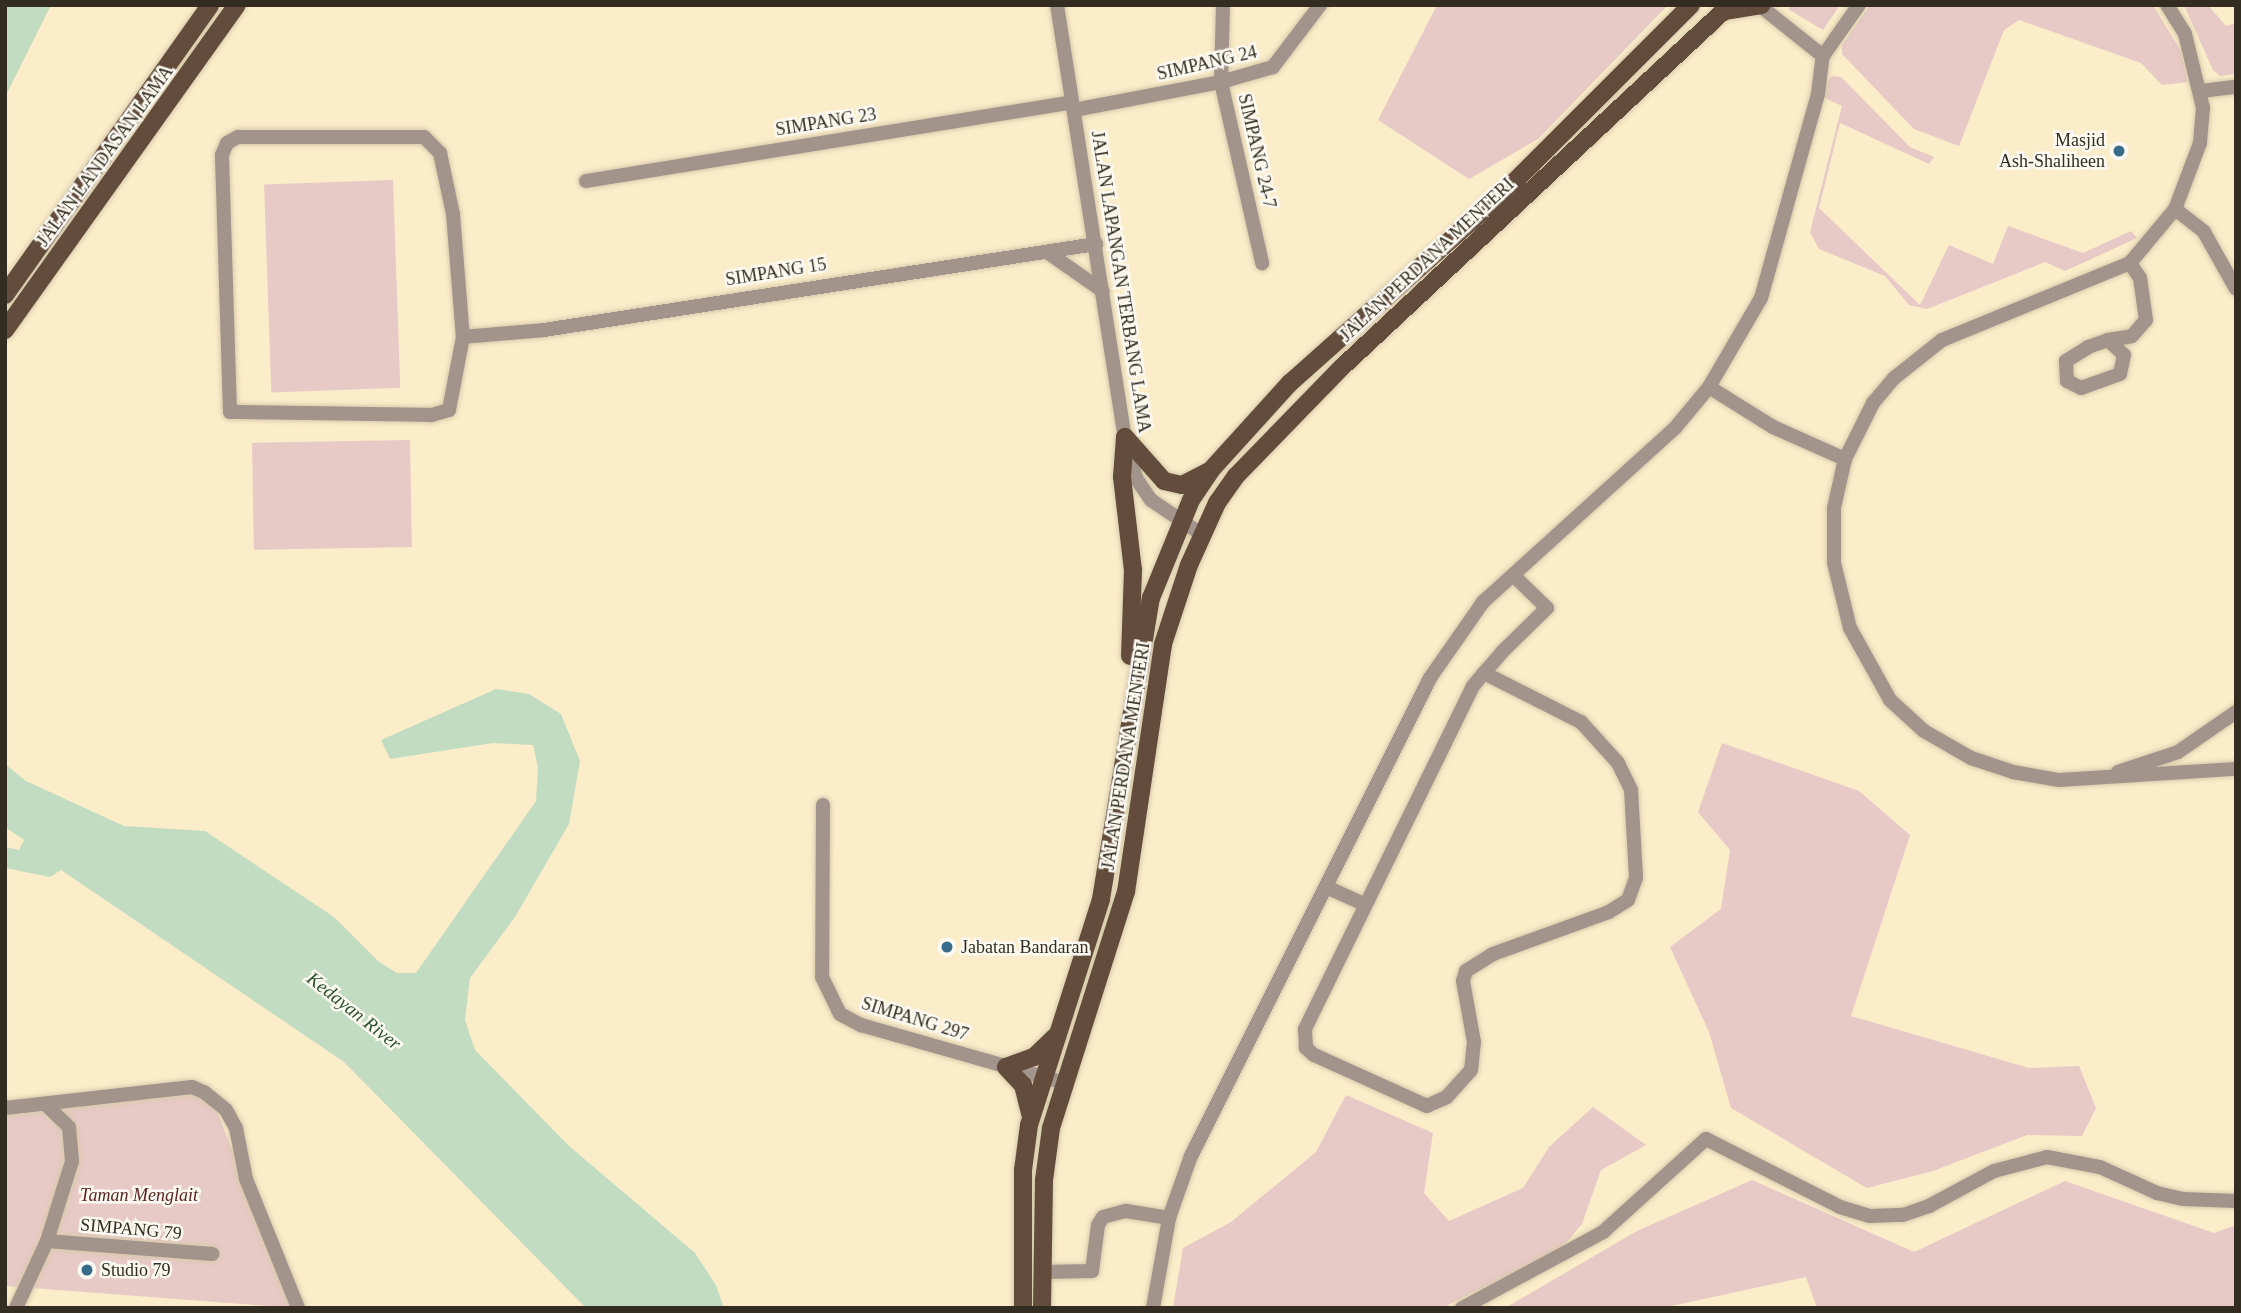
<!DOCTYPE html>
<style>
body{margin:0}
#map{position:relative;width:2241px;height:1313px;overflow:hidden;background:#fbecca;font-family:Georgia,serif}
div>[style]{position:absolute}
.green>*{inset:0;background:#e7c9c5;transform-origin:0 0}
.water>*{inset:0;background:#c1dcc1}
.roads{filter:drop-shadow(0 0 2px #d7caab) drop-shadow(0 0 2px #d7caab)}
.minor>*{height:14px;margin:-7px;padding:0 7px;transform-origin:7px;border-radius:7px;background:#a2948b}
.major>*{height:18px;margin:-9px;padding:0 9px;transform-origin:9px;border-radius:9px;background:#634c3c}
.dots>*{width:19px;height:19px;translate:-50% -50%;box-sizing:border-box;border:4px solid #fdfaf3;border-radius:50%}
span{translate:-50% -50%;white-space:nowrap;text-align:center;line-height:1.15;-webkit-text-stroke:5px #fdfaf3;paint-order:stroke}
.street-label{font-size:18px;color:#322d20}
.poi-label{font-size:18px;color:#322d20}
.right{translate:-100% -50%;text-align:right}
.left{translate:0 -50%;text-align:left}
.park-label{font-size:18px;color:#592621;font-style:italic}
.water-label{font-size:19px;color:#2a532c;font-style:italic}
.frame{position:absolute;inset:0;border:7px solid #322d20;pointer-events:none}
</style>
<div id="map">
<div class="green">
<i style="clip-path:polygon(1437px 5px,1668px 5px,1538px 139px,1469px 179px,1378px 120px)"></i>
<i style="clip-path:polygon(1792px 5px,1840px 5px,1823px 30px,1788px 9px)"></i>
<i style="clip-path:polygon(1870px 5px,2153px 5px,2181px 51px,2188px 82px,2162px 85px,2141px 63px,2019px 20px,2004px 30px,1959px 146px,1914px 129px,1842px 54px,1842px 45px)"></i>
<i style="clip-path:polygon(2184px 5px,2208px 5px,2226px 26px,2236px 23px,2236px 74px,2220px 76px,2213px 70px)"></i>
<i style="clip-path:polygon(1831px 76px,1841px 77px,1910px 147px,1934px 157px,1929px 164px,1840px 123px,1819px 208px,1920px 305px,1949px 245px,1993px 264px,2008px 226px,2083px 253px,2131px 231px,2137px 238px,2065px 271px,2045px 262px,1927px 309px,1909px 305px,1885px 276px,1819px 249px,1810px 232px,1842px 106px,1821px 96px)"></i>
<i style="left:393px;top:180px;width:208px;height:129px;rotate:88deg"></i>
<i style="left:410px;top:440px;width:107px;height:158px;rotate:89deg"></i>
<i style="clip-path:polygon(1722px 743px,1859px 791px,1910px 835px,1851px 1016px,2029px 1068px,2079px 1066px,2096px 1108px,2082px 1136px,2027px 1135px,1933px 1171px,1867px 1188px,1731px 1108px,1709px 1032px,1670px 947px,1721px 909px,1730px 850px,1698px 812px)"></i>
<i style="clip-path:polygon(207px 1087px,295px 1308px,5px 1286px,5px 1105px)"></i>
<i style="clip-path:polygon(1346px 1095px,1433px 1133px,1424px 1193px,1449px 1221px,1523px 1188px,1549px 1147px,1593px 1107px,1646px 1145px,1601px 1170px,1582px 1224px,1560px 1250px,1442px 1308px,1173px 1308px,1183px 1248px,1231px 1222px,1316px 1152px)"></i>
<i style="clip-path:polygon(1752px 1180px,1914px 1252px,2065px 1181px,2214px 1233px,2236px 1225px,2236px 1308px,1817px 1308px,1806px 1277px,1662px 1308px,1505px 1308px,1637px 1231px)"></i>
</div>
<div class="water">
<i style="clip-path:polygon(5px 5px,51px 5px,5px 97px)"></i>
<i style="clip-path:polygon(496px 689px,529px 694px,561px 714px,580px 761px,569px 824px,515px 917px,470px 978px,465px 1020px,475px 1050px,569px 1146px,695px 1253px,716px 1285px,724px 1308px,586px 1308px,344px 1062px,61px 870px,50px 877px,5px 868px,5px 847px,19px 850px,24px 840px,5px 827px,5px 764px,26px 781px,124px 826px,205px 831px,334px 917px,379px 962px,397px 973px,416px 973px,536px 801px,538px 768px,533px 745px,493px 743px,390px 759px,381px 740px)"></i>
</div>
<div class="roads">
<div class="minor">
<i style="left:1057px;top:5px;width:437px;rotate:81.1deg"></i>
<i style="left:1125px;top:437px;width:42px;rotate:75deg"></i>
<i style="left:1136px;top:478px;width:27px;rotate:56deg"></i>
<i style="left:1151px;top:500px;width:60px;rotate:34.2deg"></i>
<i style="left:1223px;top:5px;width:77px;rotate:91.5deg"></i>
<i style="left:1221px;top:82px;width:186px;rotate:77.2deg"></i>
<i style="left:1759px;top:5px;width:82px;rotate:38.6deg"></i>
<i style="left:2167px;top:5px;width:34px;rotate:58deg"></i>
<i style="left:2185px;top:34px;width:76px;rotate:76.3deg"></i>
<i style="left:2203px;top:108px;width:35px;rotate:95deg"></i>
<i style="left:2200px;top:143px;width:71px;rotate:110.7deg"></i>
<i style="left:2175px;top:209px;width:70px;rotate:129.8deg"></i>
<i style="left:2130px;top:263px;width:203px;rotate:157.7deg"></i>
<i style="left:1942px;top:340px;width:61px;rotate:141.6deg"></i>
<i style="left:1894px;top:378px;width:33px;rotate:130deg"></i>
<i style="left:1873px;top:403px;width:63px;rotate:116.6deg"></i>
<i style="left:1845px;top:459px;width:50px;rotate:102.7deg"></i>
<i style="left:1834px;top:508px;width:55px;rotate:90deg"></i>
<i style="left:1834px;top:563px;width:67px;rotate:76.2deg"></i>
<i style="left:1850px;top:628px;width:82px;rotate:60.9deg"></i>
<i style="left:1890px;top:700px;width:46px;rotate:42.4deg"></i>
<i style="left:1924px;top:731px;width:54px;rotate:29.9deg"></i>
<i style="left:1971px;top:758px;width:44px;rotate:18.4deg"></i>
<i style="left:2013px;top:772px;width:47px;rotate:9.9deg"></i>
<i style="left:2059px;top:780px;width:177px;rotate:-3.6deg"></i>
<i style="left:2201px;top:91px;width:35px;rotate:-7deg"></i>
<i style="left:1074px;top:110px;width:150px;rotate:-10.8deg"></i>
<i style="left:1221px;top:82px;width:54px;rotate:-16.1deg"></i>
<i style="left:1273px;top:67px;width:78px;rotate:-52.8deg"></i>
<i style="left:238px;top:137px;width:186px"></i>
<i style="left:424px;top:137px;width:23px;rotate:45deg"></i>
<i style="left:440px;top:153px;width:62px;rotate:78deg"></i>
<i style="left:453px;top:214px;width:123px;rotate:85.4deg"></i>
<i style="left:463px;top:337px;width:74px;rotate:100.9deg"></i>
<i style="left:449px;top:410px;width:19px;rotate:164deg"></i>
<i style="left:431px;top:415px;width:201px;rotate:-179.1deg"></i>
<i style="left:230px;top:412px;width:257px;rotate:-91.8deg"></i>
<i style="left:222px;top:155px;width:13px;rotate:-67deg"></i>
<i style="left:227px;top:143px;width:13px;rotate:-29deg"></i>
<i style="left:586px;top:181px;width:492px;rotate:-9.2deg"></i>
<i style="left:2175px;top:209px;width:37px;rotate:38deg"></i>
<i style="left:2204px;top:232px;width:65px;rotate:60.7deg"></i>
<i style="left:1047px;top:252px;width:68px;rotate:34.9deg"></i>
<i style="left:463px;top:337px;width:81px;rotate:-4.9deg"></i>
<i style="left:544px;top:330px;width:559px;rotate:-8.86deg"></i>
<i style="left:2108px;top:340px;width:22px;rotate:43deg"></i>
<i style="left:2124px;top:355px;width:19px;rotate:102deg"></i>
<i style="left:2120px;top:374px;width:41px;rotate:160.3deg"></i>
<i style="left:2081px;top:388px;width:16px;rotate:-153deg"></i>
<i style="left:2067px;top:381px;width:20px;rotate:-93deg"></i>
<i style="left:2066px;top:361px;width:26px;rotate:-32deg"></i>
<i style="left:2088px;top:347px;width:21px;rotate:-19deg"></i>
<i style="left:2108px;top:340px;width:24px;rotate:-9deg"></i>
<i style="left:2132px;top:336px;width:21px;rotate:-49deg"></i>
<i style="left:2146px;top:320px;width:42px;rotate:-98.1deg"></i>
<i style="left:2140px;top:278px;width:18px;rotate:-124deg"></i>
<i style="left:1709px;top:387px;width:75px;rotate:32deg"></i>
<i style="left:1773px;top:427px;width:79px;rotate:24deg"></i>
<i style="left:1484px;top:673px;width:109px;rotate:26.8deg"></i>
<i style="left:1581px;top:722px;width:55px;rotate:47.9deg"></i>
<i style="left:1618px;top:763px;width:30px;rotate:64deg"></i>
<i style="left:1631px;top:790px;width:88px;rotate:86.7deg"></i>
<i style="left:1636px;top:878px;width:23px;rotate:110deg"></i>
<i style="left:1628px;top:900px;width:22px;rotate:148deg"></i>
<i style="left:1609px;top:912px;width:123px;rotate:160.1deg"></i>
<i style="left:1493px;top:954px;width:32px;rotate:148deg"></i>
<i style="left:1466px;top:971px;width:10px;rotate:107deg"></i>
<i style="left:1463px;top:981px;width:62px;rotate:79.8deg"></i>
<i style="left:1474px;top:1042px;width:28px;rotate:96deg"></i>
<i style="left:1471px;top:1070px;width:36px;rotate:132deg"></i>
<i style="left:1447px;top:1097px;width:22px;rotate:156deg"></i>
<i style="left:1427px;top:1106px;width:124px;rotate:-155.7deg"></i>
<i style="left:1314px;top:1055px;width:11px;rotate:-139deg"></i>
<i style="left:1306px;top:1048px;width:19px;rotate:-93deg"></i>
<i style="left:1305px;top:1029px;width:382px;rotate:-63.9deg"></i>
<i style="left:1473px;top:686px;width:17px;rotate:-50deg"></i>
<i style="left:1484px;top:673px;width:28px;rotate:-49deg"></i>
<i style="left:1502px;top:652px;width:63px;rotate:-44.4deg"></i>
<i style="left:1547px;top:608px;width:47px;rotate:-135.9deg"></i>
<i style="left:2118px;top:772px;width:63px;rotate:-18.4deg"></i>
<i style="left:2178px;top:752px;width:70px;rotate:-34.6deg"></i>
<i style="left:823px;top:805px;width:172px;rotate:90.3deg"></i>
<i style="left:822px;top:977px;width:41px;rotate:64.1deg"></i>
<i style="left:840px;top:1014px;width:24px;rotate:28deg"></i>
<i style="left:861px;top:1025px;width:211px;rotate:15.9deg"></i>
<i style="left:1326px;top:887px;width:42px;rotate:24.1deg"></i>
<i style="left:5px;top:1108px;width:188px;rotate:-6.4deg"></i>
<i style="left:192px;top:1087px;width:13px;rotate:23deg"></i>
<i style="left:204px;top:1092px;width:28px;rotate:39deg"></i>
<i style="left:226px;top:1110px;width:21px;rotate:61deg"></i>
<i style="left:236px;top:1128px;width:52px;rotate:78.9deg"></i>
<i style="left:246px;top:1179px;width:139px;rotate:68deg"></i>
<i style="left:47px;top:1241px;width:166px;rotate:4.5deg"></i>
<i style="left:1042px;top:1272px;width:50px;rotate:-1.1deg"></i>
<i style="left:1092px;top:1271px;width:46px;rotate:-82.6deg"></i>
<i style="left:1098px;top:1225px;width:9px;rotate:-58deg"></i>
<i style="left:1103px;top:1217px;width:24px;rotate:-15deg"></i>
<i style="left:1126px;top:1211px;width:44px;rotate:9.2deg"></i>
<i style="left:16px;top:1308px;width:74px;rotate:-65.2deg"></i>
<i style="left:47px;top:1241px;width:84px;rotate:-72.6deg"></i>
<i style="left:72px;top:1161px;width:34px;rotate:-95deg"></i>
<i style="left:69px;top:1127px;width:32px;rotate:-136deg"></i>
<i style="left:1153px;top:1308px;width:91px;rotate:-79.9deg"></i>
<i style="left:1169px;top:1218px;width:66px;rotate:-70.5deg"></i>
<i style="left:1191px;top:1156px;width:534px;rotate:-63.43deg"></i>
<i style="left:1430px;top:678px;width:93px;rotate:-55.1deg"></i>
<i style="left:1483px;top:602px;width:259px;rotate:-42.2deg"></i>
<i style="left:1675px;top:428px;width:53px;rotate:-50.3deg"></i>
<i style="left:1709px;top:387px;width:103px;rotate:-59.7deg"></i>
<i style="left:1761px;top:298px;width:212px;rotate:-74.4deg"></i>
<i style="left:1818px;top:94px;width:38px;rotate:-83deg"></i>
<i style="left:1823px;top:56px;width:62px;rotate:-54.8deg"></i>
<i style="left:1462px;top:1308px;width:160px;rotate:-28.3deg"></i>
<i style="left:1603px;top:1232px;width:139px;rotate:-42.1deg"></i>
<i style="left:1706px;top:1139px;width:150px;rotate:26.9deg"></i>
<i style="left:1840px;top:1207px;width:31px;rotate:17deg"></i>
<i style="left:1870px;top:1216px;width:33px;rotate:-2deg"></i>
<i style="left:1903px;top:1215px;width:28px;rotate:-19deg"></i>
<i style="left:1929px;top:1206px;width:74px;rotate:-28.3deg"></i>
<i style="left:1994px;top:1171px;width:55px;rotate:-14.8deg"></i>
<i style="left:2047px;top:1157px;width:54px;rotate:10.7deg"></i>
<i style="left:2100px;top:1167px;width:63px;rotate:24.5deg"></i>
<i style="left:2157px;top:1193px;width:27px;rotate:13deg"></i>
<i style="left:2183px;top:1199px;width:53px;rotate:2.2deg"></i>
</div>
<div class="major">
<i style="left:1724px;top:11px;width:38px;rotate:-9deg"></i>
<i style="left:5px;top:295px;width:355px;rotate:-54.7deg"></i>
<i style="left:5px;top:330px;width:399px;rotate:-54.5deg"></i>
<i style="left:1125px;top:437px;width:40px;rotate:94.3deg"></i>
<i style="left:1122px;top:477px;width:94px;rotate:83.3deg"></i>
<i style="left:1133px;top:570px;width:86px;rotate:92deg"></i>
<i style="left:1125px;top:437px;width:59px;rotate:48.4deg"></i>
<i style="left:1164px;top:481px;width:18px;rotate:13deg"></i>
<i style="left:1182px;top:485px;width:29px;rotate:-27deg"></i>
<i style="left:1006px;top:1067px;width:30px;rotate:-20deg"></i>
<i style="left:1034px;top:1057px;width:30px;rotate:-44deg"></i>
<i style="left:1006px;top:1067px;width:25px;rotate:47deg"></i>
<i style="left:1023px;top:1085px;width:30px;rotate:76deg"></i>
<i style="left:1023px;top:1308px;width:138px;rotate:-90deg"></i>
<i style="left:1023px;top:1170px;width:45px;rotate:-82.4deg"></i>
<i style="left:1029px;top:1125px;width:237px;rotate:-72.3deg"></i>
<i style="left:1101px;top:899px;width:305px;rotate:-80.6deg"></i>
<i style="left:1151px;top:598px;width:106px;rotate:-67.8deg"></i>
<i style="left:1191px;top:500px;width:36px;rotate:-56deg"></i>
<i style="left:1211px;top:470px;width:118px;rotate:-47.8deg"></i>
<i style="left:1290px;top:383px;width:278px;rotate:-41.7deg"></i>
<i style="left:1498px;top:198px;width:273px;rotate:-45deg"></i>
<i style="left:1042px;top:1308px;width:128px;rotate:-89.1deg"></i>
<i style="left:1044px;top:1180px;width:52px;rotate:-82.3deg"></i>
<i style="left:1051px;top:1128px;width:248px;rotate:-72.4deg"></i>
<i style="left:1126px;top:892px;width:251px;rotate:-81.5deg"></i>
<i style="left:1163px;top:644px;width:83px;rotate:-71.8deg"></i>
<i style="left:1189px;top:565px;width:68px;rotate:-65.7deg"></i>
<i style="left:1217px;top:503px;width:33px;rotate:-55deg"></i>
<i style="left:1236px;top:476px;width:151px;rotate:-45.8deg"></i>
<i style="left:1341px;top:368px;width:532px;rotate:-43.02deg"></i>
</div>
</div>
<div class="dots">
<i style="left:2119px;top:151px;background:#386d89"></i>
<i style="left:947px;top:947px;background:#386d89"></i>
<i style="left:87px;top:1270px;background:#386d89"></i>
</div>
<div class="street-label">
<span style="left:1207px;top:63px;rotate:-13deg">SIMPANG 24</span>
<span style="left:826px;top:122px;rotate:-9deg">SIMPANG 23</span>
<span style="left:1257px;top:151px;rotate:77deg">SIMPANG 24-7</span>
<span style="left:105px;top:156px;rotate:-54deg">JALAN LANDASAN LAMA</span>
<span style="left:1427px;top:260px;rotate:-43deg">JALAN PERDANA MENTERI</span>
<span style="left:776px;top:272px;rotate:-9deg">SIMPANG 15</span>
<span style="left:1121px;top:282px;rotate:81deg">JALAN LAPANGAN TERBANG LAMA</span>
<span style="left:1126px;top:756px;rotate:-81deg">JALAN PERDANA MENTERI</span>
<span style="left:915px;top:1019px;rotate:17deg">SIMPANG 297</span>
<span style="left:131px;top:1229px;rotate:5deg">SIMPANG 79</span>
</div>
<div class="poi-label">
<span class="right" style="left:2105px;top:151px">Masjid<br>Ash-Shaliheen</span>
<span class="left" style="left:961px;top:947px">Jabatan Bandaran</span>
<span class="left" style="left:101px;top:1270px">Studio 79</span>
</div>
<div class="park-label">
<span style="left:139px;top:1195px">Taman Menglait</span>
</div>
<div class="water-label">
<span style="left:354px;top:1011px;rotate:38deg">Kedayan River</span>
</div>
<div class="frame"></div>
</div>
